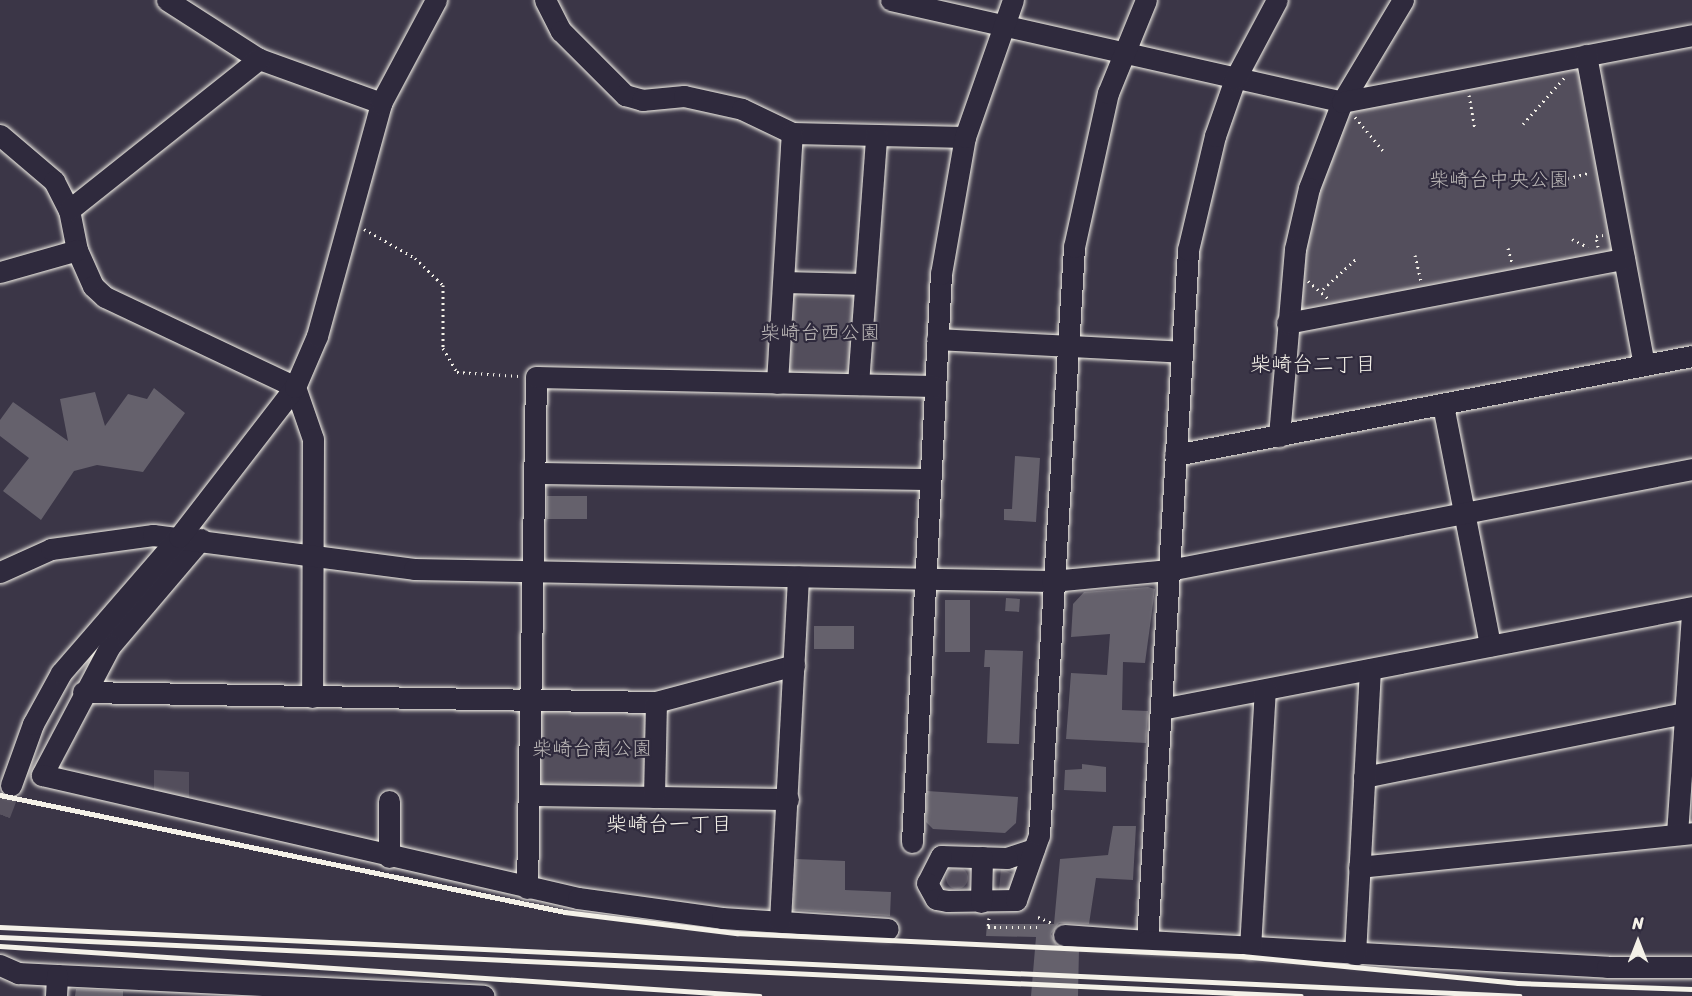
<!DOCTYPE html>
<meta charset="utf-8">
<style>
body{margin:0}
#map{position:relative;width:1692px;height:996px;overflow:hidden;background:#3b3647;font-family:Sriracha,"Klee One",sans-serif}
div>[style]{position:absolute}
.green>*{inset:0;background:#534e5c}
.round{border-radius:50%}
.building>*{inset:0;background:#65616c;transform-origin:0 0}
.minor-tunnel>*{height:21px;margin-top:-10.5px;transform-origin:0;background:repeating-linear-gradient(90deg,#57525f 0 21px,transparent 0 31px)}
.path>*{height:3px;margin-top:-1.5px;transform-origin:0;background:repeating-linear-gradient(90deg,#f4f1e8 0 1.5px,transparent 0 6px)}
.roads{filter:drop-shadow(0 0 2px #f4f1e8) drop-shadow(0 0 2px #f4f1e8)}
.minor>*{height:21px;margin:-10.5px;padding:0 10.5px;transform-origin:10.5px;border-radius:10.5px;background:#2f2a3d}
.rail>*{height:4.5px;margin:-2.25px;padding:0 2.25px;transform-origin:2.25px;border-radius:2.25px;background:#f4f1e8}
span{translate:-50% -50%;white-space:nowrap;text-align:center;line-height:1.15;-webkit-text-stroke:4.5px #2f2a3d;paint-order:stroke}
.park-label{font-size:20px;color:#bcb8b7}
.neighbourhood-label{font-size:21px;color:#f4f1e8}
.north{position:absolute;left:1608px;top:912px;width:60px;height:60px;-webkit-text-stroke:4px #2f2a3d;paint-order:stroke;rotate:0deg;font-size:16px;font-weight:700;line-height:24px;text-align:center;color:#f4f1e8}
.north::after{content:'';display:block;margin:auto;width:21px;height:27px;background:#f4f1e8;clip-path:polygon(50% 0,100% 100%,50% 72%,0 100%)}
</style>
<div id="map">
<div class="green">
<i style="clip-path:polygon(1575px 67px,1582px 72px,1616px 249px,1612px 254px,1300px 314px,1296px 308px,1315px 192px,1349px 111px)"></i>
<i style="clip-path:polygon(788px 292px,856px 293px,851px 373px,844px 378px,787px 377px)"></i>
<i style="clip-path:polygon(542px 706px,650px 712px,648px 785px,540px 787px,536px 711px)"></i>
<i style="clip-path:polygon(154px 770px,189px 772px,189px 802px,154px 793px)"></i>
<i class="round" style="left:946px;top:867px;width:22px;height:22px"></i>
<i style="clip-path:polygon(1001px 869px,1016px 875px,1008px 892px,999px 890px)"></i>
</div>
<div class="building">
<i style="clip-path:polygon(154px 388px,185px 413px,143px 472px,97px 465px,74px 471px,41px 520px,3px 491px,29px 458px,0 436px,0 420px,13px 402px,68px 441px,60px 399px,95px 392px,105px 426px,128px 394px,147px 399px)"></i>
<i style="clip-path:polygon(1015px 456px,1040px 458px,1036px 522px,1004px 520px,1004px 509px,1012px 509px)"></i>
<i style="left:547px;top:496px;width:40px;height:23px"></i>
<i style="clip-path:polygon(1148px 587px,1155px 589px,1145px 663px,1123px 662px,1122px 710px,1148px 711px,1146px 743px,1066px 739px,1071px 673px,1107px 675px,1110px 634px,1071px 637px,1073px 604px,1084px 592px)"></i>
<i style="left:1006px;top:598px;width:14px;height:13px;rotate:4deg"></i>
<i style="left:945px;top:600px;width:25px;height:52px"></i>
<i style="left:814px;top:626px;width:40px;height:23px"></i>
<i style="clip-path:polygon(985px 650px,1023px 651px,1019px 744px,987px 743px,990px 667px,984px 667px)"></i>
<i style="clip-path:polygon(1082px 764px,1106px 767px,1106px 792px,1064px 790px,1065px 770px,1082px 769px)"></i>
<i style="clip-path:polygon(927px 791px,1018px 797px,1016px 823px,1005px 833px,933px 829px,926px 822px)"></i>
<i style="clip-path:polygon(1113px 826px,1136px 826px,1133px 880px,1096px 878px,1089px 924px,1059px 923px,1051px 934px,1057px 946px,1079px 949px,1078px 996px,1031px 996px,1036px 937px,986px 936px,987px 924px,1054px 924px,1060px 859px,1108px 855px)"></i>
<i style="clip-path:polygon(796px 859px,845px 861px,845px 890px,891px 892px,890px 916px,793px 910px)"></i>
<i style="clip-path:polygon(76px 989px,123px 991px,123px 996px,75px 996px)"></i>
</div>
<div class="minor-tunnel">
<i style="left:0;top:814px;width:31px;rotate:-69deg"></i>
</div>
<div class="path">
<i style="left:1469px;top:95px;width:35px;rotate:80deg"></i>
<i style="left:1355px;top:117px;width:47px;rotate:50.2deg"></i>
<i style="left:1523px;top:124px;width:62px;rotate:-48.3deg"></i>
<i style="left:1562px;top:180px;width:28px;rotate:-15deg"></i>
<i style="left:364px;top:229px;width:59px;rotate:29.6deg"></i>
<i style="left:415px;top:258px;width:39px;rotate:44deg"></i>
<i style="left:443px;top:285px;width:63px;rotate:90deg"></i>
<i style="left:443px;top:348px;width:28px;rotate:60deg"></i>
<i style="left:457px;top:372px;width:62px;rotate:3.7deg"></i>
<i style="left:1572px;top:239px;width:18px;rotate:27deg"></i>
<i style="left:1598px;top:247px;width:11px;rotate:-100deg"></i>
<i style="left:1596px;top:236px;width:7px;rotate:-8deg"></i>
<i style="left:1508px;top:248px;width:16px;rotate:75deg"></i>
<i style="left:1415px;top:255px;width:26px;rotate:77deg"></i>
<i style="left:1308px;top:281px;width:28px;rotate:41deg"></i>
<i style="left:1323px;top:289px;width:45px;rotate:-42.3deg"></i>
<i style="left:1038px;top:917px;width:15px;rotate:23deg"></i>
<i style="left:989px;top:918px;width:9px;rotate:96deg"></i>
<i style="left:988px;top:927px;width:53px"></i>
</div>
<div class="roads">
<div class="minor">
<i style="left:167px;top:0;width:109px;rotate:32.7deg"></i>
<i style="left:259px;top:59px;width:130px;rotate:19.8deg"></i>
<i style="left:545px;top:0;width:35px;rotate:63deg"></i>
<i style="left:561px;top:31px;width:91px;rotate:45deg"></i>
<i style="left:625px;top:95px;width:18px;rotate:16deg"></i>
<i style="left:642px;top:100px;width:42px;rotate:-5.4deg"></i>
<i style="left:684px;top:96px;width:59px;rotate:12.6deg"></i>
<i style="left:742px;top:109px;width:55px;rotate:25.6deg"></i>
<i style="left:792px;top:133px;width:173px;rotate:1.3deg"></i>
<i style="left:891px;top:0;width:462px;rotate:12.7deg"></i>
<i style="left:1342px;top:102px;width:92px;rotate:111deg"></i>
<i style="left:1309px;top:188px;width:63px;rotate:102.9deg"></i>
<i style="left:1295px;top:249px;width:188px;rotate:94.9deg"></i>
<i style="left:1403px;top:0;width:119px;rotate:120.9deg"></i>
<i style="left:1342px;top:102px;width:356px;rotate:-10.8deg"></i>
<i style="left:1586px;top:55px;width:315px;rotate:79.4deg"></i>
<i style="left:0;top:135px;width:71px;rotate:40.4deg"></i>
<i style="left:54px;top:181px;width:33px;rotate:63deg"></i>
<i style="left:69px;top:210px;width:41px;rotate:78.7deg"></i>
<i style="left:77px;top:250px;width:39px;rotate:66deg"></i>
<i style="left:93px;top:286px;width:16px;rotate:43deg"></i>
<i style="left:105px;top:297px;width:210px;rotate:25.3deg"></i>
<i style="left:295px;top:387px;width:55px;rotate:70.9deg"></i>
<i style="left:313px;top:439px;width:258px;rotate:90.2deg"></i>
<i style="left:69px;top:210px;width:243px;rotate:-38.5deg"></i>
<i style="left:0;top:272px;width:80px;rotate:-15.9deg"></i>
<i style="left:784px;top:282px;width:80px;rotate:1.4deg"></i>
<i style="left:1287px;top:323px;width:343px;rotate:-10.8deg"></i>
<i style="left:937px;top:339px;width:244px;rotate:3deg"></i>
<i style="left:777px;top:383px;width:250px;rotate:-86.6deg"></i>
<i style="left:858px;top:384px;width:249px;rotate:-85.8deg"></i>
<i style="left:1443px;top:405px;width:245px;rotate:78.9deg"></i>
<i style="left:1175px;top:455px;width:526px;rotate:-10.84deg"></i>
<i style="left:535px;top:473px;width:395px;rotate:0.9deg"></i>
<i style="left:201px;top:539px;width:140px;rotate:130.4deg"></i>
<i style="left:110px;top:646px;width:146px;rotate:117.8deg"></i>
<i style="left:42px;top:775px;width:550px;rotate:12.92deg"></i>
<i style="left:578px;top:898px;width:145px;rotate:7.9deg"></i>
<i style="left:722px;top:918px;width:166px;rotate:3.8deg"></i>
<i style="left:0;top:572px;width:56px;rotate:-24.3deg"></i>
<i style="left:51px;top:549px;width:103px;rotate:-7.8deg"></i>
<i style="left:153px;top:535px;width:263px;rotate:7.4deg"></i>
<i style="left:414px;top:569px;width:638px;rotate:1.08deg"></i>
<i style="left:1052px;top:581px;width:118px;rotate:-5.4deg"></i>
<i style="left:1169px;top:570px;width:533px;rotate:-10.93deg"></i>
<i style="left:83px;top:692px;width:573px;rotate:1deg"></i>
<i style="left:656px;top:702px;width:143px;rotate:-15deg"></i>
<i style="left:1161px;top:709px;width:541px;rotate:-10.87deg"></i>
<i style="left:1364px;top:777px;width:327px;rotate:-11.3deg"></i>
<i style="left:11px;top:785px;width:65px;rotate:-70.2deg"></i>
<i style="left:33px;top:724px;width:58px;rotate:-61.2deg"></i>
<i style="left:61px;top:673px;width:180px;rotate:-49.1deg"></i>
<i style="left:179px;top:537px;width:190px;rotate:-52.3deg"></i>
<i style="left:295px;top:387px;width:56px;rotate:-66.7deg"></i>
<i style="left:317px;top:336px;width:242px;rotate:-74.6deg"></i>
<i style="left:381px;top:103px;width:117px;rotate:-61.9deg"></i>
<i style="left:530px;top:795px;width:258px;rotate:0.9deg"></i>
<i style="left:654px;top:797px;width:95px;rotate:-88.8deg"></i>
<i style="left:389px;top:801px;width:56px;rotate:90deg"></i>
<i style="left:1677px;top:834px;width:223px;rotate:-86.1deg"></i>
<i style="left:912px;top:842px;width:569px;rotate:-87.08deg"></i>
<i style="left:941px;top:274px;width:139px;rotate:-80.1deg"></i>
<i style="left:965px;top:137px;width:145px;rotate:-70.7deg"></i>
<i style="left:1034px;top:849px;width:28px;rotate:162deg"></i>
<i style="left:1007px;top:858px;width:66px;rotate:-178.3deg"></i>
<i style="left:941px;top:856px;width:30px;rotate:117deg"></i>
<i style="left:927px;top:883px;width:18px;rotate:61deg"></i>
<i style="left:936px;top:899px;width:11px;rotate:10deg"></i>
<i style="left:947px;top:901px;width:69px;rotate:-0.8deg"></i>
<i style="left:1016px;top:900px;width:69px;rotate:-70.5deg"></i>
<i style="left:1039px;top:835px;width:589px;rotate:-86.59deg"></i>
<i style="left:1074px;top:247px;width:158px;rotate:-77.6deg"></i>
<i style="left:1108px;top:93px;width:100px;rotate:-67.8deg"></i>
<i style="left:1359px;top:867px;width:335px;rotate:-5.8deg"></i>
<i style="left:527px;top:888px;width:511px;rotate:-88.99deg"></i>
<i style="left:536px;top:377px;width:398px;rotate:1.3deg"></i>
<i style="left:981px;top:902px;width:45px;rotate:-88.7deg"></i>
<i style="left:780px;top:921px;width:345px;rotate:-87deg"></i>
<i style="left:1064px;top:935px;width:83px;rotate:4.1deg"></i>
<i style="left:1147px;top:941px;width:692px;rotate:-86.6deg"></i>
<i style="left:1188px;top:250px;width:117px;rotate:-76.7deg"></i>
<i style="left:1215px;top:136px;width:60px;rotate:-70.7deg"></i>
<i style="left:1235px;top:79px;width:89px;rotate:-62deg"></i>
<i style="left:1147px;top:941px;width:461px;rotate:3.2deg"></i>
<i style="left:1607px;top:967px;width:85px"></i>
<i style="left:1250px;top:948px;width:258px;rotate:-86.7deg"></i>
<i style="left:1355px;top:955px;width:286px;rotate:-87deg"></i>
<i style="left:0;top:965px;width:20px;rotate:24deg"></i>
<i style="left:18px;top:973px;width:39px;rotate:3deg"></i>
<i style="left:57px;top:975px;width:427px;rotate:2.8deg"></i>
<i style="left:56px;top:996px;width:21px;rotate:-87deg"></i>
</div>
</div>
<div class="rail">
<i style="left:0;top:795px;width:577px;rotate:11.7deg"></i>
<i style="left:565px;top:912px;width:173px;rotate:7deg"></i>
<i style="left:737px;top:933px;width:506px;rotate:2.61deg"></i>
<i style="left:1242px;top:956px;width:277px;rotate:5.6deg"></i>
<i style="left:1518px;top:983px;width:174px;rotate:2deg"></i>
<i style="left:0;top:927px;width:1521px;rotate:2.6deg"></i>
<i style="left:0;top:937px;width:1302px;rotate:2.6deg"></i>
<i style="left:0;top:946px;width:761px;rotate:3.77deg"></i>
</div>
<div class="park-label">
<span style="left:1499px;top:179px">柴崎台中央公園</span>
<span style="left:820px;top:332px">柴崎台西公園</span>
<span style="left:592px;top:748px">柴崎台南公園</span>
</div>
<div class="neighbourhood-label">
<span style="left:1313px;top:364px">柴崎台二丁目</span>
<span style="left:669px;top:824px">柴崎台一丁目</span>
</div>
<div class="north">N</div>
</div>
